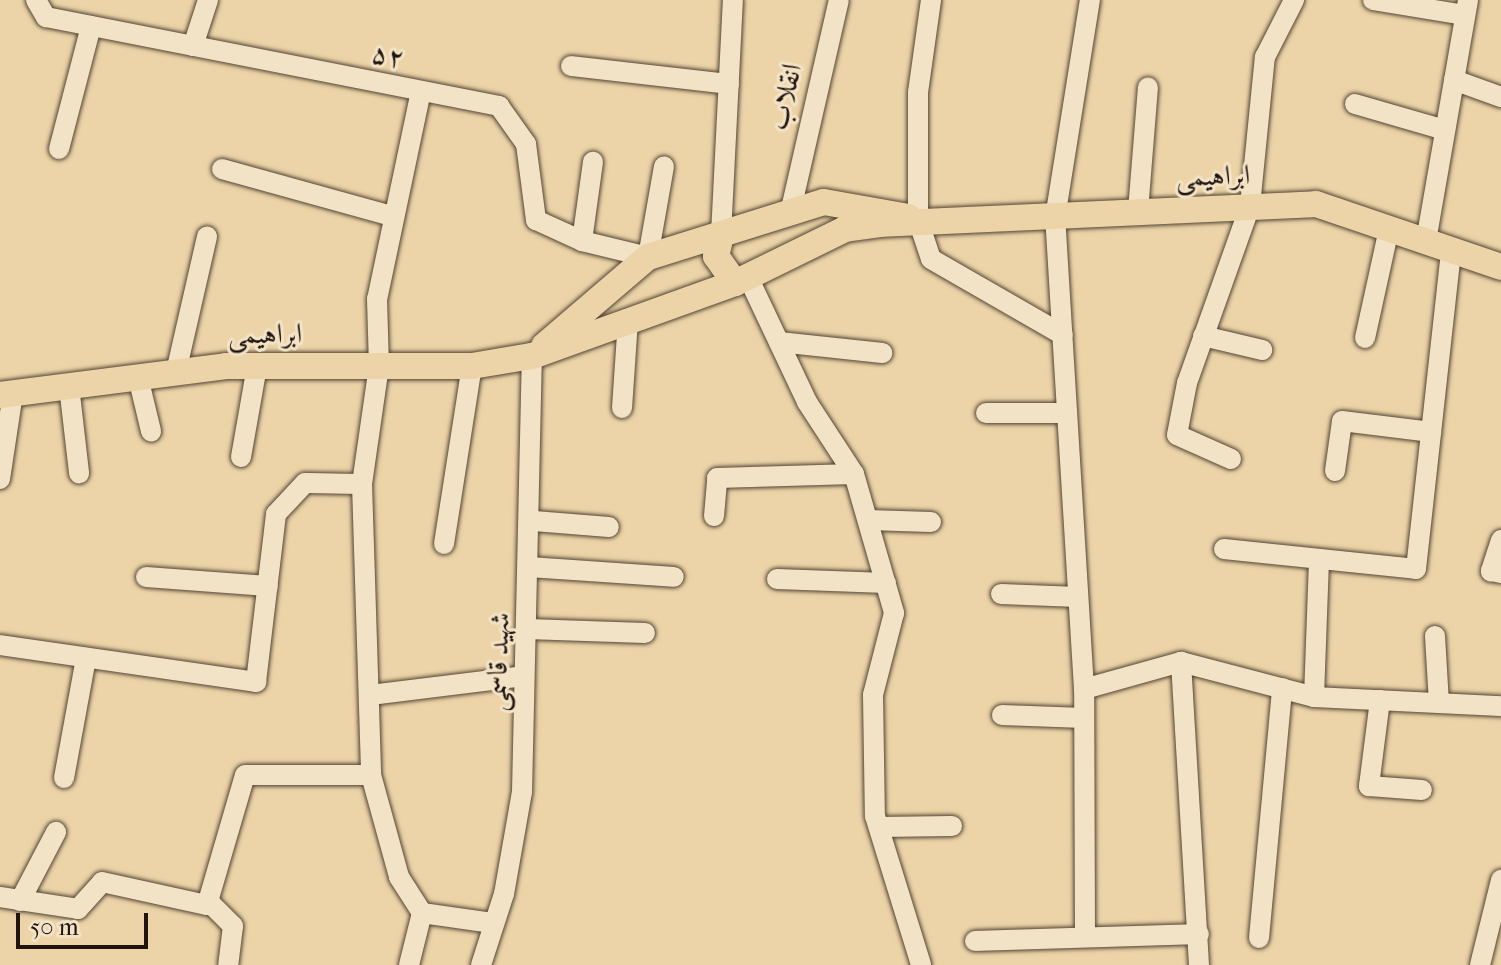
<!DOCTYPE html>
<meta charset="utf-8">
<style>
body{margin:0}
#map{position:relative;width:1501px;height:965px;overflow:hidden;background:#ecd4a8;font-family:"IM FELL French Canon",Amiri,serif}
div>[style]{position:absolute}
.roads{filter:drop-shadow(0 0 2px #534434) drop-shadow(0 0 2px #534434)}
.minor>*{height:20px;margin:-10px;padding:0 10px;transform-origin:10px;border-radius:10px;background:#f3e3c6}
.major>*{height:26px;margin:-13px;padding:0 13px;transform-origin:13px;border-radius:13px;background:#ecd4a8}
span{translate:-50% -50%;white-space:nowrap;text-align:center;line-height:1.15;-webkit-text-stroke:6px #f3e3c6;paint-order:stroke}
.street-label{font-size:28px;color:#20140e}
.scale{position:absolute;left:16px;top:913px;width:132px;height:36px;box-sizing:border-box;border:4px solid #20140e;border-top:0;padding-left:10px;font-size:24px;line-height:28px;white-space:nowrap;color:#20140e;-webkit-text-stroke:6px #f3e3c6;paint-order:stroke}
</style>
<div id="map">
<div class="roads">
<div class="minor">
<i style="left:36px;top:0;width:20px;rotate:60deg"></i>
<i style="left:46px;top:17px;width:462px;rotate:11.1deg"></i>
<i style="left:499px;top:106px;width:47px;rotate:54.6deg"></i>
<i style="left:526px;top:144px;width:77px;rotate:82.5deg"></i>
<i style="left:536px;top:220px;width:51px;rotate:24.5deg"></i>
<i style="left:582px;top:241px;width:68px;rotate:13.6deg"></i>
<i style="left:648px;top:257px;width:92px;rotate:-80deg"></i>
<i style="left:931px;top:0;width:93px;rotate:98deg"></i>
<i style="left:918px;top:92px;width:128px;rotate:90deg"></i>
<i style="left:918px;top:220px;width:41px;rotate:71.6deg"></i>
<i style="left:931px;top:259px;width:152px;rotate:29.9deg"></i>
<i style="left:1373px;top:0;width:93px;rotate:9.3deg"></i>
<i style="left:193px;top:46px;width:48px;rotate:-71.9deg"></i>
<i style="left:571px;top:66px;width:159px;rotate:6.5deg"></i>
<i style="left:1454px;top:80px;width:50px;rotate:19.9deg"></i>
<i style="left:421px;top:91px;width:213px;rotate:101.9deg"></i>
<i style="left:377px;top:299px;width:67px;rotate:88.3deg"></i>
<i style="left:379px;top:366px;width:119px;rotate:98.2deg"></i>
<i style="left:362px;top:484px;width:291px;rotate:88.2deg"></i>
<i style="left:371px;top:775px;width:106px;rotate:74.6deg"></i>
<i style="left:399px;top:877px;width:43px;rotate:57.4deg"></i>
<i style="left:422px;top:913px;width:71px;rotate:8.1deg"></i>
<i style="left:1355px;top:104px;width:94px;rotate:16.1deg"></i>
<i style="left:59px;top:149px;width:127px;rotate:-75.4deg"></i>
<i style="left:222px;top:169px;width:175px;rotate:15.5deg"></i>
<i style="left:791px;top:209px;width:214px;rotate:-77.1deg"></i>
<i style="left:1138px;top:211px;width:124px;rotate:-85.4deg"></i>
<i style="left:721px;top:235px;width:235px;rotate:-87.1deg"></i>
<i style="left:582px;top:241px;width:80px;rotate:-82.1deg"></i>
<i style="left:1426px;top:241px;width:245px;rotate:-80.1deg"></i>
<i style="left:748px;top:277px;width:138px;rotate:64.7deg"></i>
<i style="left:807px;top:402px;width:86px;rotate:56.9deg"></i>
<i style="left:854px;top:474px;width:145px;rotate:73.9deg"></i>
<i style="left:894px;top:613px;width:85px;rotate:104.4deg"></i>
<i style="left:873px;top:695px;width:121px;rotate:89.1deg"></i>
<i style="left:875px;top:816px;width:156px;rotate:72.8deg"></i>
<i style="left:1203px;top:336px;width:61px;rotate:13.3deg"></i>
<i style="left:1365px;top:338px;width:112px;rotate:-77.6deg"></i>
<i style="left:779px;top:342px;width:104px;rotate:6.1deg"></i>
<i style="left:176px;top:372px;width:139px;rotate:-77.1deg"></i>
<i style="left:138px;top:377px;width:56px;rotate:76.5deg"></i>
<i style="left:69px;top:386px;width:88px;rotate:83.4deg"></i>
<i style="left:622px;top:408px;width:87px;rotate:-86.1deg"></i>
<i style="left:986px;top:413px;width:81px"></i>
<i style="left:241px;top:457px;width:92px;rotate:-80deg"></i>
<i style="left:1231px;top:459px;width:59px;rotate:-156deg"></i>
<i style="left:1177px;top:435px;width:53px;rotate:-79.1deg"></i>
<i style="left:1187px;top:383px;width:188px;rotate:-70.4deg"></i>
<i style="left:1250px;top:206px;width:150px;rotate:-84.3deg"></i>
<i style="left:1265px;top:57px;width:64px;rotate:-63deg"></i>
<i style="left:1335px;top:471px;width:50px;rotate:-82deg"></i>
<i style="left:1342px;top:421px;width:90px;rotate:7deg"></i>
<i style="left:0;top:479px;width:87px;rotate:-81.4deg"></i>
<i style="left:714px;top:516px;width:38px;rotate:-85deg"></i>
<i style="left:717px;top:478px;width:137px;rotate:-1.7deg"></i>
<i style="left:868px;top:520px;width:63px;rotate:1.8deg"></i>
<i style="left:534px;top:521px;width:75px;rotate:4.6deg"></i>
<i style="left:1501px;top:540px;width:33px;rotate:108deg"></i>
<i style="left:1491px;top:571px;width:10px;rotate:11deg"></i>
<i style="left:444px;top:544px;width:180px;rotate:-81.1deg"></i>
<i style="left:1224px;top:549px;width:193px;rotate:5.9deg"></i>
<i style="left:1416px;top:569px;width:321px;rotate:-83.7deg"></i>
<i style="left:529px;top:567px;width:145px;rotate:3.9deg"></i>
<i style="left:146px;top:577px;width:122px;rotate:4.2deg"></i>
<i style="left:777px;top:579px;width:109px;rotate:2.1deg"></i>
<i style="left:1001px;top:594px;width:77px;rotate:2.2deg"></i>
<i style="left:527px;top:629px;width:118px;rotate:1.9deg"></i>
<i style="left:1435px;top:636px;width:67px;rotate:86.6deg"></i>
<i style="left:0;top:645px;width:259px;rotate:8.2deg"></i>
<i style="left:256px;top:682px;width:169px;rotate:-83.2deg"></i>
<i style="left:276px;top:514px;width:42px;rotate:-46.9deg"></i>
<i style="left:305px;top:483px;width:57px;rotate:1deg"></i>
<i style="left:1181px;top:662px;width:304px;rotate:86.6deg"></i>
<i style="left:1084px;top:689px;width:101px;rotate:-15.6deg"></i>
<i style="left:1181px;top:662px;width:138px;rotate:14.7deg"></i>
<i style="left:1314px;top:697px;width:187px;rotate:2.8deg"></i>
<i style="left:370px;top:695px;width:155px;rotate:-7deg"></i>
<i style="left:1314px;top:697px;width:138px;rotate:-87.9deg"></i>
<i style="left:1380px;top:700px;width:87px;rotate:97.3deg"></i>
<i style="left:1369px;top:786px;width:53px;rotate:4.3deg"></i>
<i style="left:1002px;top:715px;width:82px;rotate:2.1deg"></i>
<i style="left:64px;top:778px;width:122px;rotate:-79.6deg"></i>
<i style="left:879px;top:827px;width:73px;rotate:-0.8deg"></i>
<i style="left:0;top:897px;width:79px;rotate:8.7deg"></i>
<i style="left:78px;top:909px;width:36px;rotate:-48deg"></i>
<i style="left:102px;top:882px;width:107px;rotate:12.4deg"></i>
<i style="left:207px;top:905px;width:135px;rotate:-73.7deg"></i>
<i style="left:245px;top:775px;width:126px"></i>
<i style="left:20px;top:901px;width:78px;rotate:-62.4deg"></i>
<i style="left:209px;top:902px;width:34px;rotate:45deg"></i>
<i style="left:233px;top:926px;width:39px;rotate:97deg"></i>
<i style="left:1085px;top:933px;width:244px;rotate:-90.2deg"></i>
<i style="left:1084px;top:689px;width:472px;rotate:-93.5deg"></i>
<i style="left:1055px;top:218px;width:221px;rotate:-80.9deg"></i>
<i style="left:1259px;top:938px;width:251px;rotate:-84.7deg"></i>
<i style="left:975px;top:941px;width:224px;rotate:-1.8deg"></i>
<i style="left:409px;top:965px;width:54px;rotate:-76deg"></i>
<i style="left:481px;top:965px;width:75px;rotate:-72.1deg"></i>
<i style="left:504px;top:894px;width:104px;rotate:-80deg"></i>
<i style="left:522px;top:792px;width:436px;rotate:-88.7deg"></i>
<i style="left:1480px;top:965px;width:88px;rotate:-76.1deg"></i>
</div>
<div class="major">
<i style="left:721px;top:235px;width:22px;rotate:103deg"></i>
<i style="left:716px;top:256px;width:33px;rotate:55deg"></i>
<i style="left:544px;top:346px;width:137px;rotate:-40.6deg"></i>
<i style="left:648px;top:257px;width:184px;rotate:-17.4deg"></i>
<i style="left:824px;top:202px;width:86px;rotate:10deg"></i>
<i style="left:0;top:395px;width:228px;rotate:-7.3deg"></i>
<i style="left:226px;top:366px;width:246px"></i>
<i style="left:472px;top:366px;width:61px;rotate:-9.5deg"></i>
<i style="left:532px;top:356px;width:216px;rotate:-19.8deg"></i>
<i style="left:735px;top:283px;width:123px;rotate:-26.1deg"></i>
<i style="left:845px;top:229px;width:35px;rotate:-8deg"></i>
<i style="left:880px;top:224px;width:436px;rotate:-2.6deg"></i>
<i style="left:1316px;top:204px;width:195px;rotate:18.8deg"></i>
</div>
</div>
<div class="street-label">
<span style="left:388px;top:56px;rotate:11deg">۵۲</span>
<span style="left:785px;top:97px;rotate:-77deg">انقلاب</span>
<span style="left:1213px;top:176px;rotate:-2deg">ابراهیمی</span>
<span style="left:265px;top:334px;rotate:-1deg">ابراهیمی</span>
<span style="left:498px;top:662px;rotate:-88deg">شهید قاسمی</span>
</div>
<div class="scale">50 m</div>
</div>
